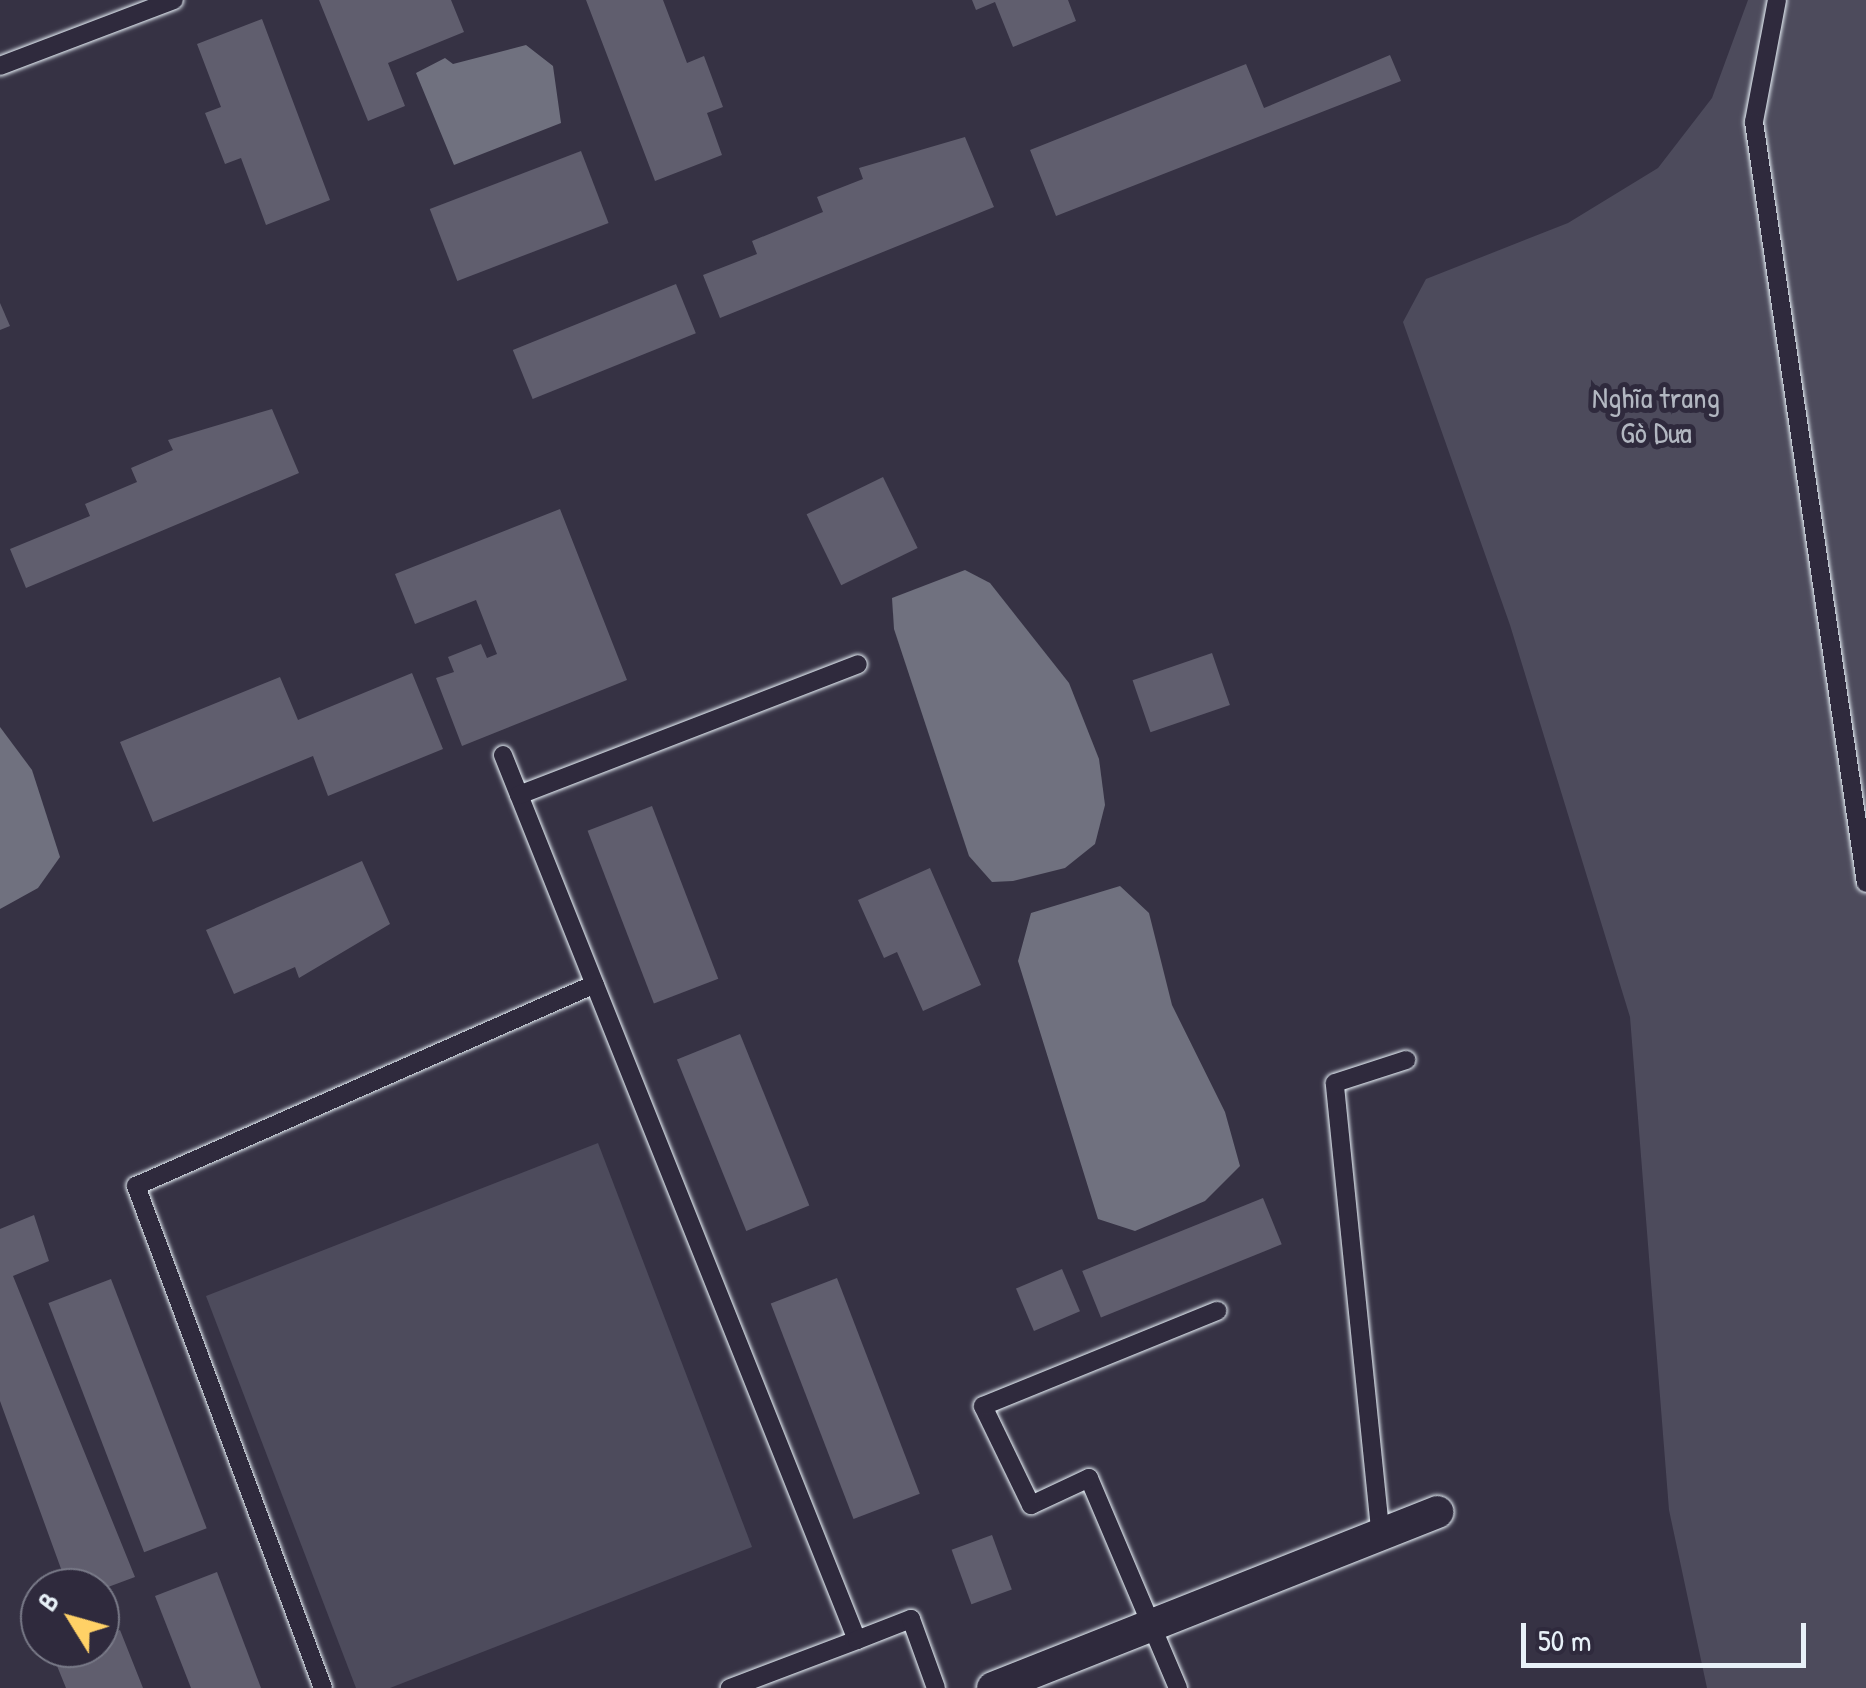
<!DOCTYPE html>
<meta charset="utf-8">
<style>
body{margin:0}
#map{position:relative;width:1866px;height:1688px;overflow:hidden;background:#363244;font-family:"Patrick Hand",sans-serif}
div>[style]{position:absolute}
.green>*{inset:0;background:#4d4b5c}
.water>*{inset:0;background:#70717f}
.building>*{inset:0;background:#605e6e;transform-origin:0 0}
.roads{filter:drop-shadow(0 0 2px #e8f1f8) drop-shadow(0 0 2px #e8f1f8)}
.service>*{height:18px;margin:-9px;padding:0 9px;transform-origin:9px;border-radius:9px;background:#2f2a3d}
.minor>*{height:32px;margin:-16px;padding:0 16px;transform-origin:16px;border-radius:16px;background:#2f2a3d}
span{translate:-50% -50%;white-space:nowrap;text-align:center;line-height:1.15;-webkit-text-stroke:10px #2f2a3d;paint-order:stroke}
.park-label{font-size:30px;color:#b2b7c1}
.north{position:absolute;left:20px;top:1568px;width:100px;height:100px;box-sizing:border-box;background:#2f2a3d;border:2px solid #797a88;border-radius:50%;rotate:307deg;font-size:28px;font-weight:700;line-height:40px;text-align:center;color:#e8f1f8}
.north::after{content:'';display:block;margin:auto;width:35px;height:45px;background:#ffd166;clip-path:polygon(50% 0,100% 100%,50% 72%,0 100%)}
.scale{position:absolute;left:1521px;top:1623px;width:285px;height:45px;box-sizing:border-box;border:5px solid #e8f1f8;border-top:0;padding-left:12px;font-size:30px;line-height:35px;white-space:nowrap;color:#e8f1f8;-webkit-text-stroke:8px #2f2a3d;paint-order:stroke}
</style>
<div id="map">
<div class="green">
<i style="clip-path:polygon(1748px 0,1866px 0,1866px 1688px,1707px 1688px,1669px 1510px,1630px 1017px,1510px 625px,1403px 322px,1426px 279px,1568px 223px,1658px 168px,1712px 98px)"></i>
<i style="clip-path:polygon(598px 1143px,752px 1547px,390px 1688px,356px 1688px,206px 1296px)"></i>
</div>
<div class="water">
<i style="clip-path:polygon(526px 45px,553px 66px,561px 123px,454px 165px,416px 73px,445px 58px,453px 64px)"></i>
<i style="clip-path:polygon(965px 570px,990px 583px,1069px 683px,1099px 759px,1105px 805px,1095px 844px,1065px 868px,1013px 881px,992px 882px,969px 856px,894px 629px,892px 598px)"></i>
<i style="clip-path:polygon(0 727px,32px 770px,60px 857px,38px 888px,0 909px)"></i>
<i style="clip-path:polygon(1120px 886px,1149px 913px,1172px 1005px,1225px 1112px,1240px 1166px,1205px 1201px,1135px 1231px,1098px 1219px,1018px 961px,1031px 913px)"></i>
</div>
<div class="building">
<i style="clip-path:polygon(319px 0,451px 0,464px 32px,388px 63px,405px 106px,368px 121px)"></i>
<i style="clip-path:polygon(586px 0,663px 0,687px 63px,704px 56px,723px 107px,707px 113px,722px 155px,655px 181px)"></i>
<i style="clip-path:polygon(972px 0,1068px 0,1076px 21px,1013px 47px,995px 2px,976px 10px)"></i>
<i style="clip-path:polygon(262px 19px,330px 200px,266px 225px,241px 158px,225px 164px,205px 113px,221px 107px,197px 44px)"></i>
<i style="clip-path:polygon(1390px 55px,1401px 81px,1056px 216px,1030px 150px,1246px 64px,1264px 108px)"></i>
<i style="clip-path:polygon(965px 137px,994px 207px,720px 318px,703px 275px,757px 254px,752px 241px,823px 212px,817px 197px,863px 179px,859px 168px)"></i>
<i style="left:581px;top:151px;width:77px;height:162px;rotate:69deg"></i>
<i style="left:676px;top:284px;width:53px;height:176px;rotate:68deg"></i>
<i style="clip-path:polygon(0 303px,10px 326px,0 330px)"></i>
<i style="clip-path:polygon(272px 409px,299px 473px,26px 588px,10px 549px,90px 516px,85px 504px,137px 482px,131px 468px,173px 450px,168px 440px)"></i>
<i style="left:883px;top:477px;width:79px;height:85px;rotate:64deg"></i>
<i style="clip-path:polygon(560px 509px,627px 680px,462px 746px,436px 678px,454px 672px,448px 657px,481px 644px,487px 658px,497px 654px,476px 600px,415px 624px,395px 574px)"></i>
<i style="left:1212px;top:653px;width:55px;height:84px;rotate:71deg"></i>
<i style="clip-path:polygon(412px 673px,443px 749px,328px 796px,313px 756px,153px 822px,120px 742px,280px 677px,298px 720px)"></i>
<i style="left:652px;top:806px;width:185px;height:69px;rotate:69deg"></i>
<i style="clip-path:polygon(362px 861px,390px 924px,299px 978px,295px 967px,234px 994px,206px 930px)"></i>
<i style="clip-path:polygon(930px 868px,981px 985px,923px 1011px,897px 952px,884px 958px,858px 900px)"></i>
<i style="left:740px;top:1034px;width:185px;height:68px;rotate:68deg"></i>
<i style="left:1263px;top:1198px;width:50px;height:195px;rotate:68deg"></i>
<i style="clip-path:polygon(34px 1215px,49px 1261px,13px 1276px,135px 1577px,100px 1590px,68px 1588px,0 1401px,0 1229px)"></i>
<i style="left:1062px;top:1269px;width:46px;height:50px;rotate:67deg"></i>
<i style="left:837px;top:1278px;width:231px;height:71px;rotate:69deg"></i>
<i style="left:111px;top:1279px;width:267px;height:67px;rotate:69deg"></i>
<i style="left:992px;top:1535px;width:58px;height:43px;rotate:70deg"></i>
<i style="clip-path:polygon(217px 1572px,261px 1688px,191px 1688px,155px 1596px)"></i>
<i style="clip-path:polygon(120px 1630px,143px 1688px,66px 1688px,53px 1656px,100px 1648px,100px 1638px)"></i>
</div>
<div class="roads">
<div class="service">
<i style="left:1777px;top:0;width:124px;rotate:100.7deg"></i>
<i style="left:1754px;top:122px;width:769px;rotate:81.63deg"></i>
<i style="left:0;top:66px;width:186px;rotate:-20.8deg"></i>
<i style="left:503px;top:755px;width:953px;rotate:68.2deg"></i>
<i style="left:857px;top:1640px;width:136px;rotate:159.3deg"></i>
<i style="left:519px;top:795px;width:363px;rotate:-21.1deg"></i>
<i style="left:1380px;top:1529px;width:448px;rotate:-95.8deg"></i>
<i style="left:1335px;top:1083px;width:75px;rotate:-17.9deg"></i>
<i style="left:857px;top:1640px;width:58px;rotate:-21.3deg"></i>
<i style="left:911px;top:1619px;width:73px;rotate:70.1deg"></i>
<i style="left:323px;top:1688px;width:536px;rotate:-110.43deg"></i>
<i style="left:136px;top:1186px;width:501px;rotate:-23.75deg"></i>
<i style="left:1178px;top:1688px;width:228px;rotate:-113deg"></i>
<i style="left:1089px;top:1478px;width:64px;rotate:155deg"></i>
<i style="left:1031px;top:1505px;width:110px;rotate:-115.9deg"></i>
<i style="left:983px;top:1406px;width:253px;rotate:-22.1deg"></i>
</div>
<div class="minor">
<i style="left:993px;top:1688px;width:478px;rotate:-21.6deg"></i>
</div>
</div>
<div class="park-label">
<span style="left:1656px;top:414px">Nghĩa trang<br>Gò Dưa</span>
</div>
<div class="north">B</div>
<div class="scale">50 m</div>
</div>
